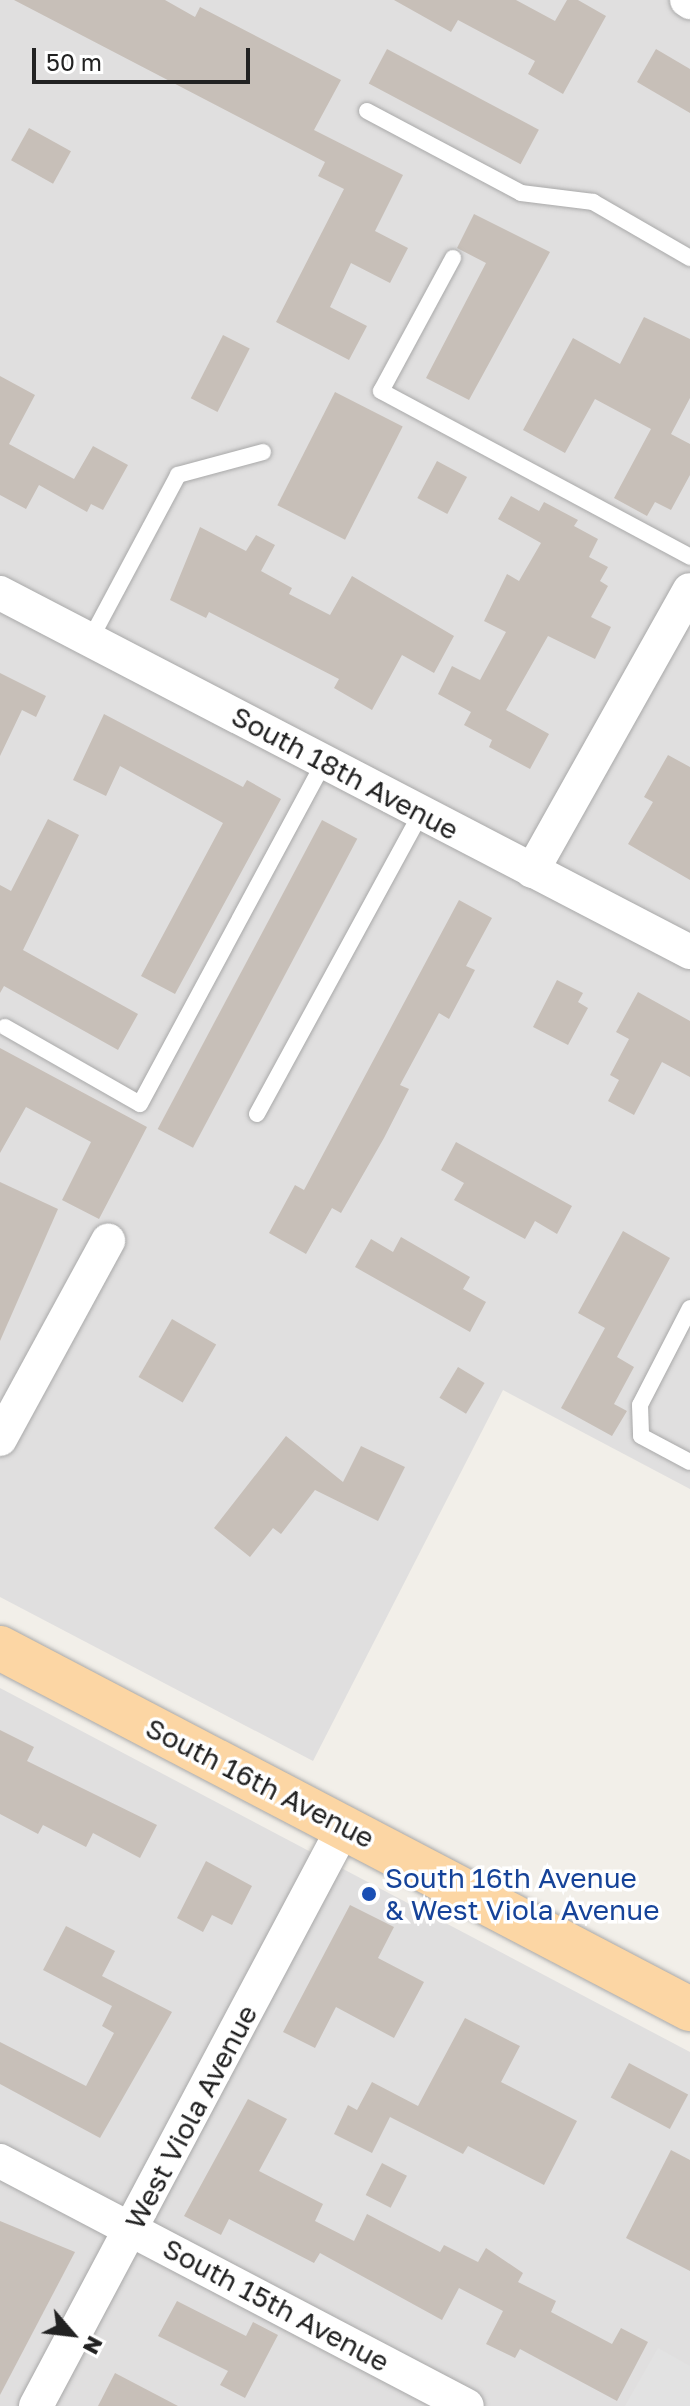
<!DOCTYPE html>
<style>
body{margin:0}
#map{position:relative;width:690px;height:2406px;overflow:hidden;background:#f2efe9;font-family:"Golos Text",sans-serif}
div>[style]{position:absolute}
.residential>*{inset:0;background:#e0dfdf}
.parking>*{inset:0;background:#e2e2e2}
.building>*{inset:0;background:#c7bfb8;transform-origin:0 0}
.roads{filter:drop-shadow(0 0 2px #a9a9a9) drop-shadow(0 0 2px #a9a9a9)}
.service>*{height:16px;margin:-8px;padding:0 8px;transform-origin:8px;border-radius:8px;background:#fff}
.minor>*{height:34px;margin:-17px;padding:0 17px;transform-origin:17px;border-radius:17px;background:#fff}
.primary>*{height:44px;margin:-22px;padding:0 22px;transform-origin:22px;border-radius:22px;background:#fcd6a4}
.dots>*{width:22px;height:22px;translate:-50% -50%;box-sizing:border-box;border:4px solid #fff;border-radius:50%}
span{translate:-50% -50%;white-space:nowrap;text-align:center;line-height:1.15;-webkit-text-stroke:7px #fff;paint-order:stroke}
.street-label{font-size:28px;color:#222}
.transit-label{font-size:28px;color:#164399}
.left{translate:0 -50%;text-align:left}
.north{position:absolute;left:32px;top:2294px;width:80px;height:80px;-webkit-text-stroke:6px #fff;paint-order:stroke;rotate:118deg;font-size:22px;font-weight:700;line-height:32px;text-align:center;color:#222}
.north::after{content:'';display:block;margin:auto;width:28px;height:36px;background:#222;clip-path:polygon(50% 0,100% 100%,50% 72%,0 100%)}
.scale{position:absolute;left:32px;top:48px;width:218px;height:36px;box-sizing:border-box;border:4px solid #222;border-top:0;padding-left:10px;font-size:24px;line-height:28px;white-space:nowrap;color:#222;-webkit-text-stroke:6px #fff;paint-order:stroke}
</style>
<div id="map">
<div class="residential">
<i style="clip-path:polygon(0 0,690px 0,690px 1489px,503px 1390px,313px 1761px,0 1597px)"></i>
<i style="clip-path:polygon(0 1688px,690px 2052px,690px 2406px,0 2406px)"></i>
</div>
<div class="parking">
<i style="clip-path:polygon(658px 2348px,690px 2366px,690px 2406px,625px 2406px)"></i>
</div>
<div class="building">
<i style="clip-path:polygon(14px 0,165px 0,195px 17px,200px 7px,341px 80px,314px 130px,403px 175px,375px 231px,408px 248px,390px 283px,351px 263px,330px 307px,367px 326px,349px 360px,276px 322px,344px 189px,318px 176px,325px 162px)"></i>
<i style="clip-path:polygon(394px 0,516px 0,555px 21px,567px 0,578px 0,606px 16px,563px 94px,528px 74px,535px 61px,458px 20px,451px 32px)"></i>
<i style="left:387px;top:49px;width:172px;height:39px;rotate:28deg"></i>
<i style="clip-path:polygon(656px 49px,690px 69px,690px 113px,637px 82px)"></i>
<i style="left:29px;top:128px;width:48px;height:37px;rotate:29deg"></i>
<i style="clip-path:polygon(474px 214px,550px 252px,469px 400px,426px 378px,486px 263px,457px 248px)"></i>
<i style="clip-path:polygon(644px 317px,690px 339px,690px 398px,671px 434px,690px 444px,690px 475px,671px 510px,655px 502px,647px 516px,614px 498px,651px 429px,595px 399px,565px 453px,523px 430px,573px 338px,620px 364px)"></i>
<i style="left:223px;top:335px;width:30px;height:71px;rotate:27deg"></i>
<i style="clip-path:polygon(0 376px,35px 395px,9px 444px,74px 479px,93px 446px,128px 465px,103px 510px,91px 504px,87px 512px,39px 485px,26px 509px,0 495px)"></i>
<i style="left:335px;top:392px;width:76px;height:127px;rotate:27deg"></i>
<i style="left:437px;top:461px;width:34px;height:42px;rotate:28deg"></i>
<i style="clip-path:polygon(511px 496px,539px 511px,544px 502px,578px 520px,574px 526px,598px 539px,589px 557px,608px 567px,600px 581px,608px 586px,591px 617px,611px 627px,595px 659px,548px 636px,506px 710px,549px 734px,530px 769px,489px 747px,492px 740px,464px 725px,471px 712px,438px 694px,452px 666px,480px 680px,506px 632px,484px 621px,507px 574px,519px 581px,541px 543px,498px 519px)"></i>
<i style="clip-path:polygon(200px 527px,246px 551px,256px 535px,275px 545px,261px 571px,292px 588px,289px 594px,330px 615px,352px 576px,454px 636px,434px 673px,402px 655px,372px 710px,334px 688px,339px 679px,209px 612px,206px 618px,170px 600px)"></i>
<i style="clip-path:polygon(0 673px,46px 696px,36px 717px,22px 710px,0 756px)"></i>
<i style="clip-path:polygon(104px 714px,243px 787px,247px 780px,281px 799px,175px 994px,141px 976px,223px 823px,120px 766px,106px 796px,73px 780px)"></i>
<i style="clip-path:polygon(668px 755px,690px 767px,690px 880px,628px 844px,653px 802px,644px 797px)"></i>
<i style="clip-path:polygon(48px 819px,79px 835px,23px 950px,138px 1014px,118px 1050px,4px 986px,0 993px,0 885px,11px 891px)"></i>
<i style="left:322px;top:820px;width:40px;height:350px;rotate:28deg"></i>
<i style="clip-path:polygon(459px 900px,492px 918px,466px 966px,475px 970px,449px 1019px,439px 1013px,400px 1085px,409px 1089px,384px 1138px,341px 1213px,332px 1208px,306px 1254px,269px 1233px,295px 1185px,304px 1190px)"></i>
<i style="clip-path:polygon(557px 980px,583px 993px,578px 1002px,588px 1008px,568px 1045px,533px 1027px)"></i>
<i style="clip-path:polygon(638px 992px,690px 1021px,690px 1077px,662px 1062px,634px 1115px,608px 1101px,619px 1080px,610px 1075px,629px 1039px,616px 1032px)"></i>
<i style="clip-path:polygon(0 1048px,147px 1127px,99px 1219px,62px 1200px,91px 1142px,26px 1107px,0 1153px)"></i>
<i style="clip-path:polygon(456px 1142px,572px 1206px,557px 1234px,535px 1221px,525px 1239px,454px 1200px,464px 1183px,441px 1170px)"></i>
<i style="clip-path:polygon(0 1182px,58px 1209px,0 1341px)"></i>
<i style="clip-path:polygon(623px 1231px,670px 1258px,617px 1357px,634px 1367px,614px 1404px,627px 1411px,612px 1436px,561px 1408px,605px 1328px,578px 1313px)"></i>
<i style="clip-path:polygon(401px 1237px,470px 1277px,463px 1289px,486px 1302px,470px 1332px,355px 1267px,371px 1239px,393px 1252px)"></i>
<i style="left:172px;top:1319px;width:51px;height:67px;rotate:30deg"></i>
<i style="left:458px;top:1367px;width:31px;height:36px;rotate:31deg"></i>
<i style="clip-path:polygon(286px 1436px,343px 1482px,361px 1446px,405px 1467px,378px 1521px,315px 1490px,281px 1534px,273px 1528px,250px 1557px,214px 1528px)"></i>
<i style="clip-path:polygon(0 1730px,34px 1747px,27px 1761px,157px 1825px,140px 1858px,93px 1833px,86px 1847px,43px 1825px,38px 1834px,0 1814px)"></i>
<i style="clip-path:polygon(206px 1861px,252px 1886px,232px 1925px,212px 1915px,203px 1932px,177px 1918px)"></i>
<i style="clip-path:polygon(350px 1905px,394px 1927px,378px 1958px,424px 1982px,394px 2038px,336px 2007px,315px 2048px,283px 2032px)"></i>
<i style="clip-path:polygon(66px 1926px,115px 1951px,102px 1976px,172px 2012px,100px 2138px,0 2084px,0 2042px,86px 2086px,114px 2033px,102px 2026px,112px 2006px,43px 1970px)"></i>
<i style="clip-path:polygon(465px 2018px,520px 2046px,501px 2082px,577px 2121px,544px 2185px,468px 2146px,463px 2154px,390px 2117px,372px 2153px,334px 2134px,348px 2105px,357px 2110px,372px 2082px,418px 2106px)"></i>
<i style="left:629px;top:2063px;width:67px;height:39px;rotate:28deg"></i>
<i style="clip-path:polygon(248px 2099px,287px 2119px,259px 2171px,323px 2204px,315px 2221px,354px 2241px,367px 2214px,440px 2252px,444px 2245px,478px 2262px,486px 2248px,523px 2273px,518px 2282px,556px 2301px,551px 2312px,612px 2344px,621px 2328px,648px 2342px,617px 2401px,520px 2349px,515px 2358px,486px 2344px,503px 2311px,459px 2288px,442px 2320px,320px 2253px,314px 2263px,229px 2219px,221px 2235px,184px 2216px)"></i>
<i style="clip-path:polygon(671px 2150px,690px 2160px,690px 2271px,626px 2238px)"></i>
<i style="left:382px;top:2163px;width:28px;height:36px;rotate:27deg"></i>
<i style="clip-path:polygon(0 2221px,75px 2252px,0 2395px)"></i>
<i style="clip-path:polygon(177px 2301px,246px 2336px,253px 2322px,278px 2335px,245px 2398px,220px 2385px,228px 2371px,158px 2336px)"></i>
<i style="clip-path:polygon(115px 2373px,178px 2406px,98px 2406px)"></i>
</div>
<div class="roads">
<div class="service">
<i style="left:367px;top:111px;width:174px;rotate:28deg"></i>
<i style="left:521px;top:193px;width:73px;rotate:7.1deg"></i>
<i style="left:593px;top:202px;width:112px;rotate:30deg"></i>
<i style="left:453px;top:258px;width:151px;rotate:118.4deg"></i>
<i style="left:381px;top:391px;width:351px;rotate:28.2deg"></i>
<i style="left:90px;top:640px;width:187px;rotate:-61.9deg"></i>
<i style="left:178px;top:475px;width:88px;rotate:-15.1deg"></i>
<i style="left:5px;top:1027px;width:155px;rotate:29.7deg"></i>
<i style="left:140px;top:1104px;width:388px;rotate:-61.7deg"></i>
<i style="left:257px;top:1114px;width:343px;rotate:-61.4deg"></i>
<i style="left:690px;top:1308px;width:109px;rotate:117.3deg"></i>
<i style="left:640px;top:1405px;width:31px;rotate:88deg"></i>
<i style="left:641px;top:1436px;width:55px;rotate:28deg"></i>
</div>
<div class="minor">
<i style="left:687px;top:0;width:4px;rotate:34deg"></i>
<i style="left:0;top:593px;width:778px;rotate:27.49deg"></i>
<i style="left:532px;top:871px;width:322px;rotate:-60.7deg"></i>
<i style="left:0;top:1439px;width:226px;rotate:-61.4deg"></i>
<i style="left:0;top:2161px;width:527px;rotate:27.68deg"></i>
<i style="left:36px;top:2406px;width:656px;rotate:-61.99deg"></i>
</div>
<div class="primary">
<i style="left:0;top:1648px;width:779px;rotate:27.62deg"></i>
</div>
</div>
<div class="dots">
<i style="left:369px;top:1894px;background:#1a4fb4"></i>
</div>
<div class="street-label">
<span style="left:345px;top:773px;rotate:28deg">South 18th Avenue</span>
<span style="left:260px;top:1783px;rotate:27deg">South 16th Avenue</span>
<span style="left:191px;top:2117px;rotate:-62deg">West Viola Avenue</span>
<span style="left:276px;top:2305px;rotate:28deg">South 15th Avenue</span>
</div>
<div class="transit-label">
<span class="left" style="left:385px;top:1894px">South 16th Avenue<br>&amp; West Viola Avenue</span>
</div>
<div class="north">N</div>
<div class="scale">50 m</div>
</div>
